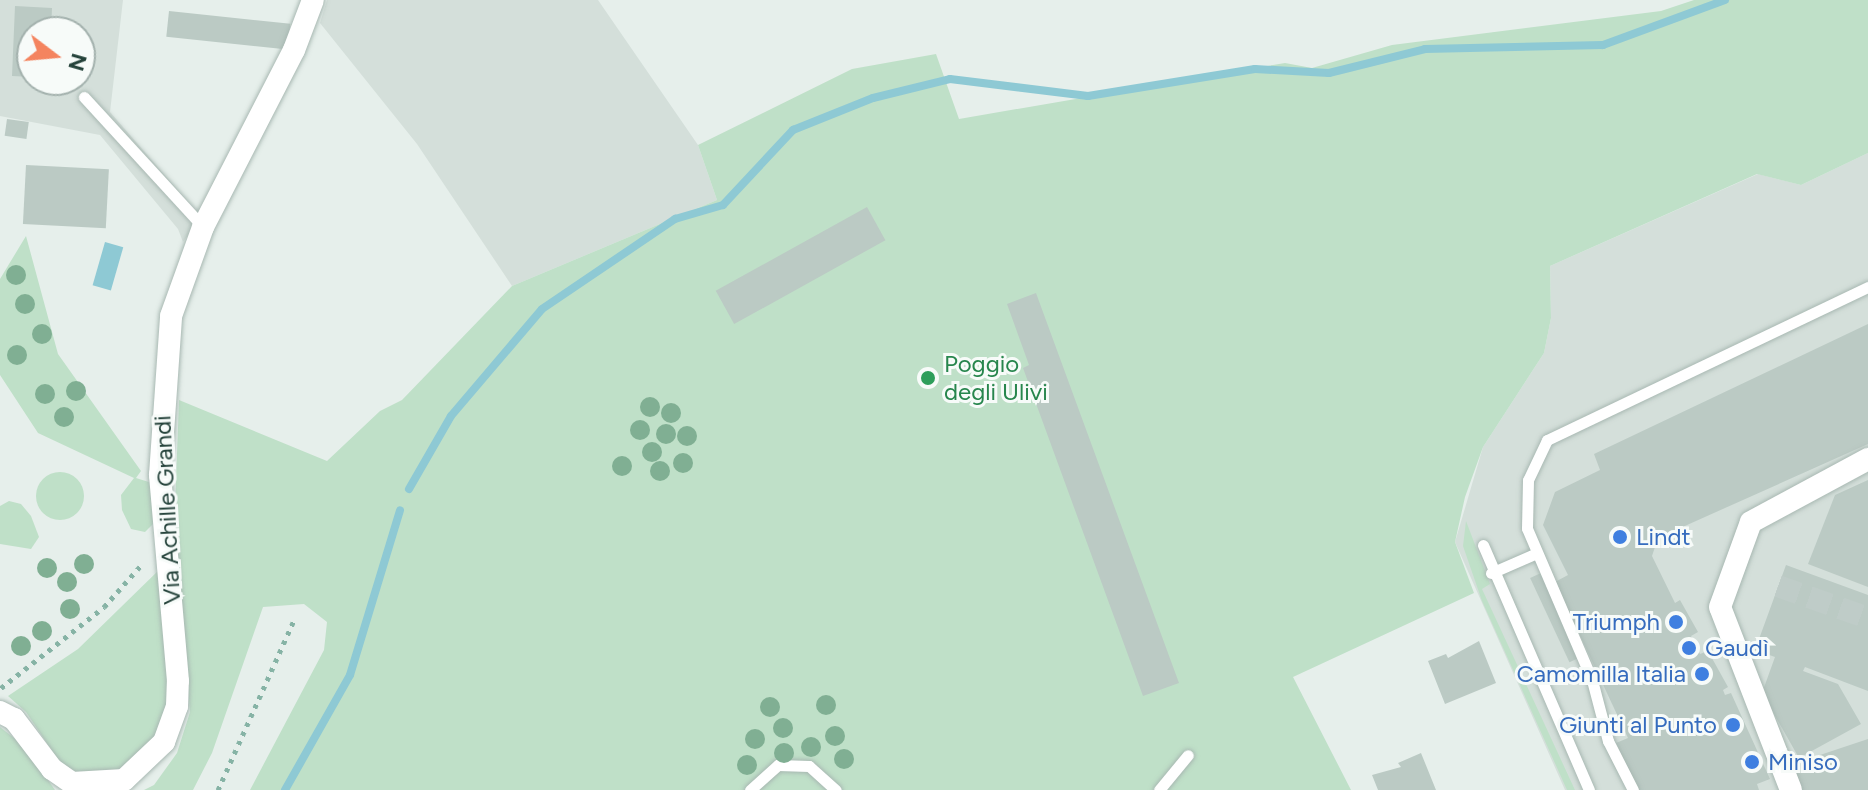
<!DOCTYPE html>
<meta charset="utf-8">
<style>
body{margin:0}
#map{position:relative;width:1868px;height:790px;overflow:hidden;background:#e6efeb;font-family:Figtree,sans-serif}
div>[style]{position:absolute}
.built>*{inset:0;background:#d4dfda}
.green>*{inset:0;background:#bfe0c8}
.round{border-radius:50%}
.water>*{inset:0;background:#8ec9d4;transform-origin:0 0}
.stream>*{height:8px;margin:-4px;padding:0 4px;transform-origin:4px;border-radius:4px;background:#8ec9d4}
.building>*{inset:0;background:#bbcac4;transform-origin:0 0}
.street-tunnel>*{height:22px;margin-top:-11px;transform-origin:0;background:repeating-linear-gradient(90deg,#bfccc8 0 22px,transparent 0 33px)}
.path>*{height:5px;margin-top:-2.5px;transform-origin:0;background:repeating-linear-gradient(90deg,#86b3a5 0 4px,transparent 0 10px)}
.roads{filter:drop-shadow(0 0 2px #a8b8b2) drop-shadow(0 0 2px #a8b8b2)}
.lane>*{height:11px;margin:-5.5px;padding:0 5.5px;transform-origin:5.5px;border-radius:5.5px;background:#fff}
.street>*{height:22px;margin:-11px;padding:0 11px;transform-origin:11px;border-radius:11px;background:#fff}
.trees>*{width:20px;height:20px;margin:-10px;border-radius:50%;background:#80af93}
.dots>*{width:22px;height:22px;translate:-50% -50%;box-sizing:border-box;border:4px solid #f7fbf9;border-radius:50%}
span{translate:-50% -50%;white-space:nowrap;text-align:center;line-height:1.15;-webkit-text-stroke:6px #f7fbf9;paint-order:stroke}
.leisure-label{font-size:24px;color:#27864d}
.left{translate:0 -50%;text-align:left}
.street-label{font-size:24px;color:#24423a}
.shop-label{font-size:24px;color:#366cbe}
.right{translate:-100% -50%;text-align:right}
.north{position:absolute;left:16px;top:16px;width:80px;height:80px;box-sizing:border-box;background:#f7fbf9;border:2px solid #a3b1ad;border-radius:50%;rotate:106deg;font-size:22px;font-weight:700;line-height:32px;text-align:center;color:#24423a}
.north::after{content:'';display:block;margin:auto;width:28px;height:36px;background:#f4845f;clip-path:polygon(50% 0,100% 100%,50% 72%,0 100%)}
</style>
<div id="map">
<div class="built">
<i style="clip-path:polygon(evenodd,0 0,123px 0,110px 112px,201px 217px,183px 242px,178px 229px,100px 135px,0 116px,0 0,32px 32px,80px 32px,80px 80px,32px 80px,32px 32px)"></i>
<i style="clip-path:polygon(327px 0,598px 0,698px 145px,717px 200px,512px 286px,417px 144px,320px 23px)"></i>
<i style="clip-path:polygon(1868px 153px,1868px 790px,1565px 790px,1455px 542px,1483px 447px,1544px 353px,1551px 318px,1550px 266px,1758px 174px,1801px 185px)"></i>
</div>
<div class="green">
<i style="clip-path:polygon(1694px 0,1868px 0,1868px 153px,1801px 185px,1757px 174px,1550px 266px,1551px 318px,1544px 353px,1483px 447px,1465px 497px,1455px 542px,1474px 593px,1293px 677px,1351px 790px,250px 790px,324px 650px,327px 622px,304px 604px,263px 607px,212px 753px,193px 790px,144px 790px,154px 785px,177px 753px,190px 712px,175px 508px,179px 400px,327px 461px,380px 411px,402px 400px,512px 286px,717px 200px,698px 145px,852px 69px,936px 54px,959px 119px,1285px 63px,1312px 68px,1392px 45px,1661px 11px)"></i>
<i style="clip-path:polygon(26px 236px,58px 354px,141px 471px,136px 478px,152px 483px,153px 524px,145px 532px,131px 529px,122px 510px,121px 495px,134px 478px,38px 433px,0 375px,0 279px)"></i>
<i class="round" style="left:36px;top:472px;width:48px;height:48px"></i>
<i style="clip-path:polygon(9px 501px,21px 504px,31px 516px,39px 537px,31px 549px,0 544px,0 506px)"></i>
<i style="clip-path:polygon(1466px 521px,1490px 584px,1482px 589px,1575px 790px,1567px 790px,1482px 601px,1463px 546px)"></i>
<i style="clip-path:polygon(161px 568px,169px 707px,164px 729px,135px 766px,86px 778px,63px 767px,26px 712px,8px 696px,78px 649px)"></i>
<i style="clip-path:polygon(0 727px,24px 746px,55px 790px,0 790px)"></i>
</div>
<div class="water">
<i style="left:105px;top:242px;width:19px;height:45px;rotate:16deg"></i>
</div>
<div class="stream">
<i style="left:409px;top:489px;width:84px;rotate:-60.1deg"></i>
<i style="left:451px;top:416px;width:140px;rotate:-49.6deg"></i>
<i style="left:542px;top:309px;width:161px;rotate:-34.1deg"></i>
<i style="left:675px;top:219px;width:50px;rotate:-16.3deg"></i>
<i style="left:723px;top:205px;width:103px;rotate:-47deg"></i>
<i style="left:793px;top:130px;width:86px;rotate:-21.8deg"></i>
<i style="left:873px;top:98px;width:79px;rotate:-13.9deg"></i>
<i style="left:950px;top:79px;width:139px;rotate:7deg"></i>
<i style="left:1088px;top:96px;width:169px;rotate:-9.2deg"></i>
<i style="left:1255px;top:69px;width:74px;rotate:3.1deg"></i>
<i style="left:1329px;top:73px;width:99px;rotate:-14deg"></i>
<i style="left:1425px;top:49px;width:178px;rotate:-1.3deg"></i>
<i style="left:1603px;top:45px;width:130px;rotate:-20.2deg"></i>
<i style="left:285px;top:790px;width:132px;rotate:-60.5deg"></i>
<i style="left:350px;top:675px;width:172px;rotate:-73.1deg"></i>
</div>
<div class="building">
<i style="clip-path:polygon(15px 6px,52px 8px,51px 32px,32px 32px,32px 77px,12px 76px)"></i>
<i style="left:169px;top:11px;width:122px;height:26px;rotate:6deg"></i>
<i style="left:7px;top:119px;width:22px;height:17px;rotate:8deg"></i>
<i style="left:26px;top:165px;width:83px;height:59px;rotate:3deg"></i>
<i style="left:867px;top:207px;width:38px;height:173px;rotate:61deg"></i>
<i style="clip-path:polygon(1036px 293px,1179px 683px,1143px 696px,1023px 368px,1029px 365px,1007px 304px)"></i>
<i style="clip-path:polygon(1868px 324px,1868px 444px,1658px 538px,1652px 556px,1675px 603px,1680px 600px,1698px 632px,1691px 636px,1700px 654px,1708px 651px,1728px 687px,1723px 690px,1725px 695px,1731px 693px,1770px 779px,1757px 784px,1759px 790px,1635px 790px,1616px 743px,1628px 738px,1555px 582px,1568px 575px,1543px 525px,1555px 492px,1600px 470px,1594px 454px)"></i>
<i style="clip-path:polygon(1868px 480px,1868px 587px,1808px 564px,1835px 495px)"></i>
<i style="clip-path:polygon(1786px 565px,1868px 595px,1868px 691px,1805px 667px,1803px 671px,1838px 684px,1861px 724px,1799px 758px,1762px 693px,1775px 657px,1755px 650px)"></i>
<i style="left:1541px;top:573px;width:93px;height:12px;rotate:65deg"></i>
<i style="clip-path:polygon(1479px 641px,1496px 683px,1445px 704px,1428px 661px,1446px 654px,1448px 658px)"></i>
<i style="clip-path:polygon(1868px 739px,1868px 790px,1802px 790px,1793px 764px)"></i>
<i style="clip-path:polygon(1421px 753px,1436px 790px,1378px 790px,1372px 775px,1401px 767px,1398px 763px)"></i>
</div>
<div class="street-tunnel">
<i style="left:1778px;top:586px;width:96px;rotate:19.6deg"></i>
</div>
<div class="path">
<i style="left:1px;top:688px;width:131px;rotate:-38.2deg"></i>
<i style="left:104px;top:607px;width:59px;rotate:-48.4deg"></i>
<i style="left:218px;top:790px;width:186px;rotate:-65.9deg"></i>
</div>
<div class="roads">
<div class="lane">
<i style="left:84px;top:97px;width:176px;rotate:47.5deg"></i>
<i style="left:1483px;top:545px;width:267px;rotate:66.6deg"></i>
<i style="left:1491px;top:573px;width:50px;rotate:-23.5deg"></i>
<i style="left:750px;top:790px;width:38px;rotate:-42deg"></i>
<i style="left:778px;top:765px;width:31px;rotate:2deg"></i>
<i style="left:809px;top:766px;width:36px;rotate:42deg"></i>
<i style="left:1159px;top:790px;width:45px;rotate:-50.4deg"></i>
<i style="left:1633px;top:790px;width:55px;rotate:-117deg"></i>
<i style="left:1608px;top:741px;width:63px;rotate:-104.7deg"></i>
<i style="left:1592px;top:680px;width:165px;rotate:-113.2deg"></i>
<i style="left:1527px;top:528px;width:48px;rotate:-88.8deg"></i>
<i style="left:1528px;top:480px;width:44px;rotate:-64.6deg"></i>
<i style="left:1547px;top:440px;width:356px;rotate:-25.5deg"></i>
</div>
<div class="street">
<i style="left:0;top:712px;width:16px;rotate:27deg"></i>
<i style="left:14px;top:719px;width:63px;rotate:52.8deg"></i>
<i style="left:52px;top:769px;width:24px;rotate:35deg"></i>
<i style="left:72px;top:783px;width:52px;rotate:-3.3deg"></i>
<i style="left:124px;top:780px;width:55px;rotate:-43.5deg"></i>
<i style="left:164px;top:742px;width:38px;rotate:-70deg"></i>
<i style="left:177px;top:706px;width:25px;rotate:-88deg"></i>
<i style="left:178px;top:681px;width:207px;rotate:-95deg"></i>
<i style="left:160px;top:475px;width:159px;rotate:-86deg"></i>
<i style="left:171px;top:316px;width:95px;rotate:-70.2deg"></i>
<i style="left:203px;top:227px;width:199px;rotate:-62.8deg"></i>
<i style="left:294px;top:50px;width:53px;rotate:-69.2deg"></i>
<i style="left:1791px;top:790px;width:196px;rotate:-111.2deg"></i>
<i style="left:1720px;top:607px;width:90px;rotate:-70deg"></i>
<i style="left:1751px;top:522px;width:133px;rotate:-28.3deg"></i>
</div>
</div>
<div class="trees">
<i style="left:16px;top:275px"></i>
<i style="left:25px;top:304px"></i>
<i style="left:42px;top:334px"></i>
<i style="left:17px;top:355px"></i>
<i style="left:76px;top:391px"></i>
<i style="left:45px;top:394px"></i>
<i style="left:650px;top:407px"></i>
<i style="left:671px;top:413px"></i>
<i style="left:64px;top:417px"></i>
<i style="left:640px;top:430px"></i>
<i style="left:666px;top:434px"></i>
<i style="left:687px;top:436px"></i>
<i style="left:652px;top:452px"></i>
<i style="left:683px;top:463px"></i>
<i style="left:622px;top:466px"></i>
<i style="left:660px;top:471px"></i>
<i style="left:84px;top:564px"></i>
<i style="left:47px;top:568px"></i>
<i style="left:67px;top:582px"></i>
<i style="left:70px;top:609px"></i>
<i style="left:42px;top:631px"></i>
<i style="left:21px;top:646px"></i>
<i style="left:826px;top:705px"></i>
<i style="left:770px;top:707px"></i>
<i style="left:783px;top:728px"></i>
<i style="left:835px;top:736px"></i>
<i style="left:755px;top:739px"></i>
<i style="left:811px;top:747px"></i>
<i style="left:784px;top:753px"></i>
<i style="left:844px;top:759px"></i>
<i style="left:747px;top:765px"></i>
</div>
<div class="dots">
<i style="left:928px;top:378px;background:#2e9e5b"></i>
<i style="left:1620px;top:537px;background:#3f7fe0"></i>
<i style="left:1676px;top:622px;background:#3f7fe0"></i>
<i style="left:1689px;top:648px;background:#3f7fe0"></i>
<i style="left:1702px;top:674px;background:#3f7fe0"></i>
<i style="left:1733px;top:725px;background:#3f7fe0"></i>
<i style="left:1752px;top:762px;background:#3f7fe0"></i>
</div>
<div class="leisure-label">
<span class="left" style="left:944px;top:378px">Poggio<br>degli Ulivi</span>
</div>
<div class="street-label">
<span style="left:167px;top:510px;rotate:-93deg">Via Achille Grandi</span>
</div>
<div class="shop-label">
<span class="left" style="left:1636px;top:537px">Lindt</span>
<span class="right" style="left:1660px;top:622px">Triumph</span>
<span class="left" style="left:1705px;top:648px">Gaudì</span>
<span class="right" style="left:1686px;top:674px">Camomilla Italia</span>
<span class="right" style="left:1717px;top:725px">Giunti al Punto</span>
<span class="left" style="left:1768px;top:762px">Miniso</span>
</div>
<div class="north">N</div>
</div>
